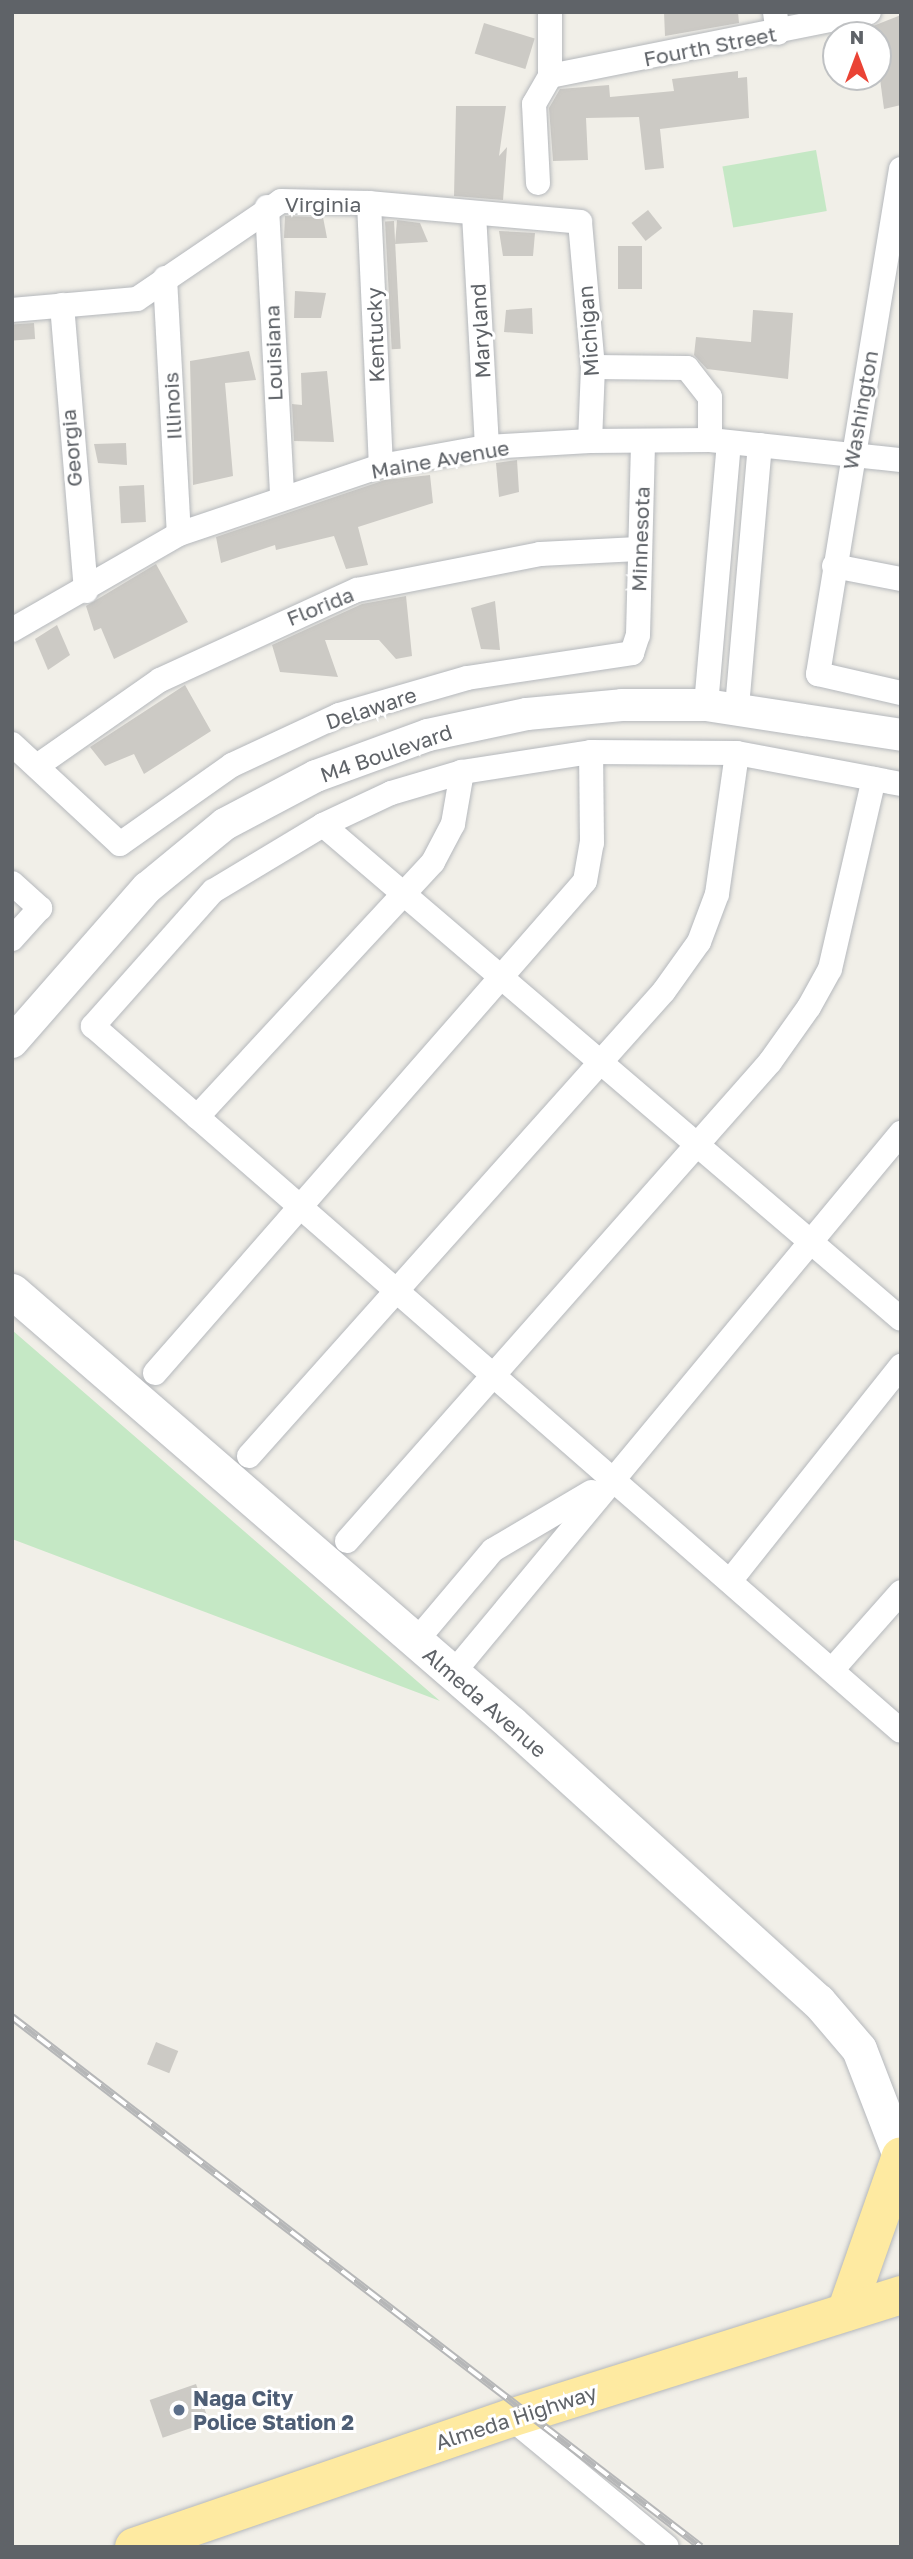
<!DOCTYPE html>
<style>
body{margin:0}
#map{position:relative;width:913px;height:2559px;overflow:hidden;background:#f1efe8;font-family:"Golos Text",sans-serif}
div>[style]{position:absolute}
.green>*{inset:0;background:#c5e8c5;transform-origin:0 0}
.building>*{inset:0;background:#cccac5;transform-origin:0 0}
.roads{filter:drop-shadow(0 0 2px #b5b8bc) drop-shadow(0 0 2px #b5b8bc)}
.minor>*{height:24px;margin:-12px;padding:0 12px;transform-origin:12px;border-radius:12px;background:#fff}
.tertiary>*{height:32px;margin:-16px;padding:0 16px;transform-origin:16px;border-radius:16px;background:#fff}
.secondary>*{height:35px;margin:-17.5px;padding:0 17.5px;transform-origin:17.5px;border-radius:17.5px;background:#fff}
.trunk>*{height:38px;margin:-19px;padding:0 19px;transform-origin:19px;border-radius:19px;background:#feeaa1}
.rail>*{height:8px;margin-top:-4px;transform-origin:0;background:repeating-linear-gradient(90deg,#fff 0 16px,#b6b7b8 0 32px);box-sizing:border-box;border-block:2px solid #b6b7b8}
.dots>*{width:19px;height:19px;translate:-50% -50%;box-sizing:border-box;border:4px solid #fff;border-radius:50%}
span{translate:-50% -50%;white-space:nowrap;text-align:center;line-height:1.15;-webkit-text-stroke:6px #fff;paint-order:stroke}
.street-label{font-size:21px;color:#5f6368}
.service-label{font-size:21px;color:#4e5e75;font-weight:700}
.left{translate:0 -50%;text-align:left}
.frame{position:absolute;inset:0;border:14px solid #5f6368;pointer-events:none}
.north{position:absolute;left:822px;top:21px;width:70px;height:70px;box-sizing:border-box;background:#fff;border:2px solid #bfc1c3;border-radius:50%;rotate:0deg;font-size:19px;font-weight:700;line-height:28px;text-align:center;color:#5f6368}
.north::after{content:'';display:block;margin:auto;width:24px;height:32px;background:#ea4335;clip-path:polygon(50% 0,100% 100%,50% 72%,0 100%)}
</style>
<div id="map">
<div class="green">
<i style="left:816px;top:150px;width:62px;height:95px;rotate:80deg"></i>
<i style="clip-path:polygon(12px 1329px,12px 1330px,440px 1701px,12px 1539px)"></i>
</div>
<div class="building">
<i style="clip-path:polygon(664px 12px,738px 12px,739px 23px,665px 36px)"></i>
<i style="clip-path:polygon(901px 15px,901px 105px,884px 109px,873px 26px)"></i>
<i style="left:484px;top:23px;width:53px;height:32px;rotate:17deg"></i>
<i style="clip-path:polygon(738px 71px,738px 78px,747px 77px,749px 118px,660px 129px,664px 168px,645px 170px,639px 117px,586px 118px,588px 160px,553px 161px,549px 108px,560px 89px,609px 85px,610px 97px,674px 91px,672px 79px)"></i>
<i style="clip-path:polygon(456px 106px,506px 106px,499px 156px,507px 147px,503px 200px,454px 196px)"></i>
<i style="left:648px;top:210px;width:23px;height:21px;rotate:52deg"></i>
<i style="clip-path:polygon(285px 216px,323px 217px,327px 238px,284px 238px)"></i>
<i style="clip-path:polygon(397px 220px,420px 223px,428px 242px,395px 244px)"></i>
<i style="left:394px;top:221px;width:128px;height:9px;rotate:87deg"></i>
<i style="clip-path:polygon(499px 231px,535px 233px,533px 256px,503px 256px)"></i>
<i style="left:618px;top:246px;width:24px;height:43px"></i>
<i style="clip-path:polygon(295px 291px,326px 293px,321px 318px,294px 318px)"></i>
<i style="clip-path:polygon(532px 308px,533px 334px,504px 332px,506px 310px)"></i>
<i style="clip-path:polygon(753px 310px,793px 313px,788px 379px,707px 369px,694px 355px,696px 337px,751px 342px)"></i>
<i style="left:34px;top:323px;width:16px;height:22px;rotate:86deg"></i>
<i style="clip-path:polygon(249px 351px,256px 380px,225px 383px,233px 476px,193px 485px,190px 361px)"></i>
<i style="clip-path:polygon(327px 371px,334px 442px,294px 441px,292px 404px,302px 405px,301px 373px)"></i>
<i style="clip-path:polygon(126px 443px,127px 465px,98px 463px,94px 444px)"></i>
<i style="clip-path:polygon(517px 460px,519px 492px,499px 497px,496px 463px)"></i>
<i style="clip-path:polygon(430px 475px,433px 503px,358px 527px,368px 565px,346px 569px,334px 536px,276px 550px,275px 545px,221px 563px,216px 537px,385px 480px)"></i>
<i style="left:144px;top:485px;width:37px;height:25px;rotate:87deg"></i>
<i style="clip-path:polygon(156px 564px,188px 622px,114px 659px,101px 628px,94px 631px,86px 606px)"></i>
<i style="clip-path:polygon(406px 596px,412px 656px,396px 659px,379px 640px,325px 640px,338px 677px,280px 672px,272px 645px,362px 604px)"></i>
<i style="clip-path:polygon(495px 601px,500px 650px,481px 649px,471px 608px)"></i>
<i style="clip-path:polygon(57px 625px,70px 655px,48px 670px,35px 639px)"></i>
<i style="clip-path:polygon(185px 685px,211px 731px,144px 774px,134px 754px,105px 766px,90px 747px)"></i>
<i style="left:156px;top:2042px;width:24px;height:24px;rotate:22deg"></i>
<i style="left:196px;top:2384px;width:40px;height:49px;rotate:71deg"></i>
</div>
<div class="roads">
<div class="minor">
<i style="left:775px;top:12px;width:21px;rotate:82deg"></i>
<i style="left:550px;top:76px;width:325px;rotate:-11.3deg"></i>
<i style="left:901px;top:169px;width:512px;rotate:99.33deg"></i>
<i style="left:818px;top:674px;width:85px;rotate:12.9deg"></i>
<i style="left:538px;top:183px;width:79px;rotate:-92.9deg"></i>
<i style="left:534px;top:104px;width:32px;rotate:-60deg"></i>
<i style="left:550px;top:76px;width:64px;rotate:-90deg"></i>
<i style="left:369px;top:203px;width:263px;rotate:87.4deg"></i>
<i style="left:267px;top:207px;width:291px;rotate:87deg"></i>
<i style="left:474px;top:214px;width:233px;rotate:86.8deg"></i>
<i style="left:165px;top:278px;width:256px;rotate:86.9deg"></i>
<i style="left:62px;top:305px;width:287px;rotate:85.2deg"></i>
<i style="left:12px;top:310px;width:125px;rotate:-5deg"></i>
<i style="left:137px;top:299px;width:174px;rotate:-34.2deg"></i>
<i style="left:281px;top:201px;width:88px;rotate:1.3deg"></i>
<i style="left:369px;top:203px;width:212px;rotate:5.1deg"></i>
<i style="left:580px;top:222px;width:146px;rotate:84.9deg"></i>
<i style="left:593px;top:367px;width:74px;rotate:92.3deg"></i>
<i style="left:593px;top:367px;width:94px;rotate:0.6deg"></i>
<i style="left:687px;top:368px;width:37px;rotate:52deg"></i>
<i style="left:710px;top:397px;width:43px;rotate:90deg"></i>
<i style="left:834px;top:566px;width:68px;rotate:11deg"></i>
<i style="left:12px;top:630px;width:193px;rotate:-29.9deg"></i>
<i style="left:179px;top:534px;width:213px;rotate:-18.6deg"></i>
<i style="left:381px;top:466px;width:108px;rotate:-10.2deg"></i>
<i style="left:487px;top:447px;width:103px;rotate:-3.3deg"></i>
<i style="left:590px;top:441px;width:120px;rotate:-0.5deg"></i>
<i style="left:710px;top:440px;width:192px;rotate:6deg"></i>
<i style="left:706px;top:705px;width:262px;rotate:-85deg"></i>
<i style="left:737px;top:707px;width:263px;rotate:-85deg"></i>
<i style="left:12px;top:744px;width:147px;rotate:42.8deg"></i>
<i style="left:120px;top:844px;width:137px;rotate:-35.2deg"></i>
<i style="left:232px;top:765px;width:118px;rotate:-25deg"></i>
<i style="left:339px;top:715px;width:133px;rotate:-16.1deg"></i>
<i style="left:467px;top:678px;width:167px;rotate:-8.6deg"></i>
<i style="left:632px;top:653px;width:19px;rotate:-72deg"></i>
<i style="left:638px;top:635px;width:192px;rotate:-88.5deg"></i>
<i style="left:37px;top:766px;width:150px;rotate:-35deg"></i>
<i style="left:160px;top:680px;width:217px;rotate:-24.6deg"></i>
<i style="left:357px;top:590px;width:187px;rotate:-11.1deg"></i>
<i style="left:540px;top:554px;width:98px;rotate:-2.9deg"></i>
<i style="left:901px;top:784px;width:167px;rotate:-169.3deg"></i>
<i style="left:737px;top:753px;width:146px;rotate:-179.6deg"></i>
<i style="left:591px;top:752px;width:131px;rotate:171.2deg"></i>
<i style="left:462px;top:772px;width:74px;rotate:163.5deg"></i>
<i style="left:391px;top:793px;width:75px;rotate:154.8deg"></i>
<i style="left:323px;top:825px;width:128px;rotate:149deg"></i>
<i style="left:213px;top:891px;width:181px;rotate:131.6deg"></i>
<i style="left:93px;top:1026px;width:1072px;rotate:41.11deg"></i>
<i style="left:323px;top:825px;width:760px;rotate:40.52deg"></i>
<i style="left:12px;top:883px;width:38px;rotate:42deg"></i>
<i style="left:40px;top:908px;width:42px;rotate:132.1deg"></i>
<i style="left:197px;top:1117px;width:347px;rotate:-47.2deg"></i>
<i style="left:433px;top:862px;width:43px;rotate:-62.2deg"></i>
<i style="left:453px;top:824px;width:53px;rotate:-80.2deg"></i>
<i style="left:155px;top:1373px;width:653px;rotate:-48.85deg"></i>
<i style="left:585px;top:881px;width:39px;rotate:-80deg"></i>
<i style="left:592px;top:843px;width:91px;rotate:-90.6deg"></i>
<i style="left:249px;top:1456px;width:623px;rotate:-48.25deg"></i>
<i style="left:664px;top:991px;width:60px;rotate:-54.5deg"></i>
<i style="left:699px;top:942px;width:51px;rotate:-69.4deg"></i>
<i style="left:717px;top:894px;width:142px;rotate:-81.9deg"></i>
<i style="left:347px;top:1541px;width:639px;rotate:-48.55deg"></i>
<i style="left:770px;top:1062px;width:67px;rotate:-54.7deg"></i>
<i style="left:809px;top:1007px;width:43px;rotate:-61.1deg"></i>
<i style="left:830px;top:969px;width:195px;rotate:-77deg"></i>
<i style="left:730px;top:1581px;width:275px;rotate:-51.5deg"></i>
<i style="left:416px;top:1641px;width:119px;rotate:-49.8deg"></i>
<i style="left:493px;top:1550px;width:114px;rotate:-30.6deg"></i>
<i style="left:832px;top:1670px;width:104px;rotate:-48.5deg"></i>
<i style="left:453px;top:1673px;width:702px;rotate:-50.32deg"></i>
<i style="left:511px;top:2418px;width:202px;rotate:39.6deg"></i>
</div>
<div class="tertiary">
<i style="left:12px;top:1042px;width:205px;rotate:-48.8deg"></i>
<i style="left:147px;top:888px;width:101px;rotate:-39.4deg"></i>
<i style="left:225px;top:824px;width:103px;rotate:-27.8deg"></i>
<i style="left:316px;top:776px;width:119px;rotate:-20.1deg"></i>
<i style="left:428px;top:735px;width:101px;rotate:-12deg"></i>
<i style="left:527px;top:714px;width:95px;rotate:-5.4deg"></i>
<i style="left:622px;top:705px;width:84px"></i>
<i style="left:706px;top:705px;width:197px;rotate:8.7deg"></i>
</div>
<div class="secondary">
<i style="left:12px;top:1291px;width:661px;rotate:40.89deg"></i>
<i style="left:512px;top:1724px;width:413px;rotate:42.2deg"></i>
<i style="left:818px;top:2001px;width:63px;rotate:49.5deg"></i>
<i style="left:859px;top:2049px;width:117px;rotate:68.9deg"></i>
</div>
<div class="trunk">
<i style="left:846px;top:2312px;width:165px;rotate:-70.6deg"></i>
<i style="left:134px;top:2547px;width:398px;rotate:-18.9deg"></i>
<i style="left:511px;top:2418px;width:409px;rotate:-17.5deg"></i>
</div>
</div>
<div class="rail">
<i style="left:12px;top:2017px;width:869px;rotate:37.57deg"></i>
</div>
<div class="dots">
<i style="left:179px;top:2410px;background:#5c6f8a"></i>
</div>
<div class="street-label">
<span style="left:710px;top:46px;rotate:-11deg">Fourth Street</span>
<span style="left:323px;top:204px">Virginia</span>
<span style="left:480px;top:331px;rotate:-93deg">Maryland</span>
<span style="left:588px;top:331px;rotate:-94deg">Michigan</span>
<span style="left:375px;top:335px;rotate:-92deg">Kentucky</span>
<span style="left:273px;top:353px;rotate:-92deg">Louisiana</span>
<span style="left:172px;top:406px;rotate:-93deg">Illinois</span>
<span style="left:860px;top:410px;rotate:-80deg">Washington</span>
<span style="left:71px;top:448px;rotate:-95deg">Georgia</span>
<span style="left:440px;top:459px;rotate:-10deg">Maine Avenue</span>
<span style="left:640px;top:539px;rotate:-88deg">Minnesota</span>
<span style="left:320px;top:606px;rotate:-22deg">Florida</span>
<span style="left:371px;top:708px;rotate:-18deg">Delaware</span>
<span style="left:386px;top:753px;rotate:-19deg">M4 Boulevard</span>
<span style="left:485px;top:1702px;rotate:41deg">Almeda Avenue</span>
<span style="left:516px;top:2417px;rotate:-18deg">Almeda Highway</span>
</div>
<div class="service-label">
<span class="left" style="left:193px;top:2410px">Naga City<br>Police Station 2</span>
</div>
<div class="frame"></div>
<div class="north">N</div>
</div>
